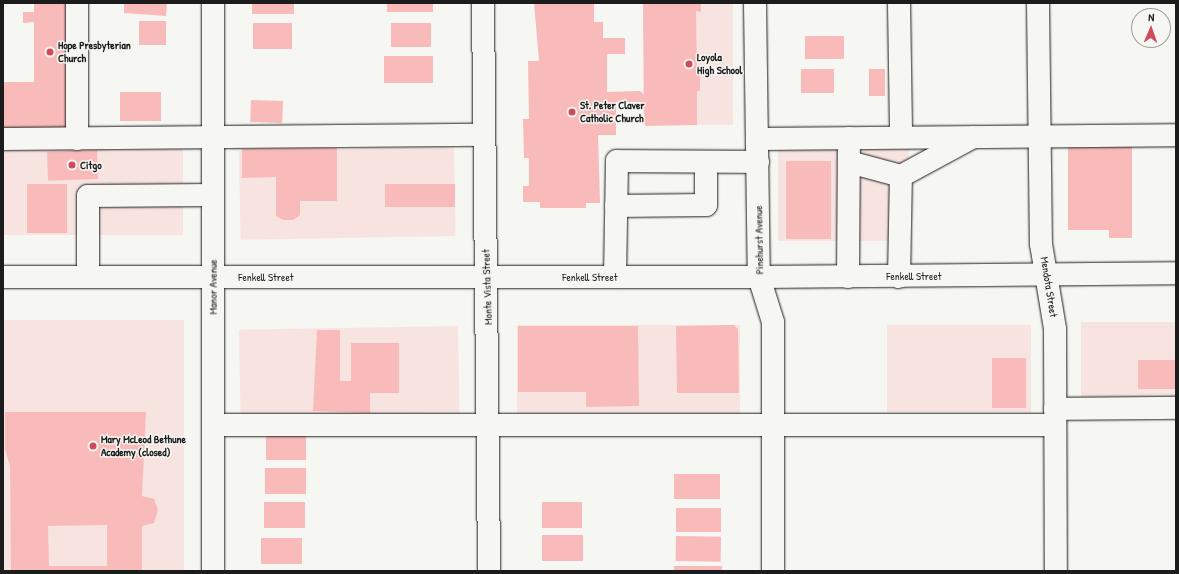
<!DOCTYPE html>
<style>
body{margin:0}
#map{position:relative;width:1179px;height:574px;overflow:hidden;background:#f6f6f2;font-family:"Patrick Hand",sans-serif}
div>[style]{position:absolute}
.built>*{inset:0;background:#f7e4e1;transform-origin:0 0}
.building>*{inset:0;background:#f8bbba;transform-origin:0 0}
.roads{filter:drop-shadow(0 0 1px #1c1c1c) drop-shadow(0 0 1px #1c1c1c)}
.minor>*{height:22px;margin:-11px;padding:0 11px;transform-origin:11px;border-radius:11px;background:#f6f6f2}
.dots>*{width:11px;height:11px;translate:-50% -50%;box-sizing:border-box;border:2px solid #f6f6f2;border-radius:50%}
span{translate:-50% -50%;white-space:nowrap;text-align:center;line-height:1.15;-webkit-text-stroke:3px #f6f6f2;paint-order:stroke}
.poi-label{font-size:11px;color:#1c1c1c;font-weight:700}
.left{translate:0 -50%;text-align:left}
.street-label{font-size:11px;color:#1c1c1c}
.frame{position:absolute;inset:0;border:4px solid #1c1c1c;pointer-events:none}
.north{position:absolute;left:1131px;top:8px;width:40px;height:40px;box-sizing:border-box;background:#f6f6f2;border:1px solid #9f9f9c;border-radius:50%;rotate:2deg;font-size:11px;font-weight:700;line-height:16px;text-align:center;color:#1c1c1c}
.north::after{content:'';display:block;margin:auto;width:14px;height:18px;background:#d1495b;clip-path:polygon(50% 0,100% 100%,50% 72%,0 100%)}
</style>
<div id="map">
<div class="built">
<i style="left:643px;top:3px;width:90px;height:122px"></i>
<i style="left:778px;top:143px;width:131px;height:98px"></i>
<i style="left:454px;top:147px;width:89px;height:215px;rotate:89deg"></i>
<i style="left:183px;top:149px;width:86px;height:180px;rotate:90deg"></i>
<i style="left:3px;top:320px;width:181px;height:251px"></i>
<i style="left:1081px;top:322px;width:95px;height:78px"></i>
<i style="left:517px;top:325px;width:223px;height:88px"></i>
<i style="left:1031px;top:325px;width:87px;height:144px;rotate:90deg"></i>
<i style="left:458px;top:326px;width:87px;height:219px;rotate:89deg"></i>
</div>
<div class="building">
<i style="clip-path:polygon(34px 3px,66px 3px,66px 131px,3px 131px,3px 82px,34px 82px,34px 22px,23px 23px,23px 12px,34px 12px)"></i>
<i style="clip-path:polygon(124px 3px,167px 3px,166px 16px,124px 13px)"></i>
<i style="left:252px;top:3px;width:42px;height:11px"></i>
<i style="left:387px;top:3px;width:46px;height:9px"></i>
<i style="clip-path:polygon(534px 3px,594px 3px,594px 22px,603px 22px,603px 38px,625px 38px,625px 54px,607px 54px,607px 92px,640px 91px,644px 95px,643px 3px,701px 3px,701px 12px,696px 11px,697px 75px,700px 75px,700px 91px,697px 91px,697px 125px,645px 126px,644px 106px,640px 102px,616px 102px,616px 135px,598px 135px,600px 203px,586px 203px,586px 208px,540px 208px,540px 202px,523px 202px,523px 186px,529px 186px,529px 158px,524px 158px,523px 119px,529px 119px,528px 61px,539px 61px)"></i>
<i style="left:139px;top:21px;width:27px;height:24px"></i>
<i style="left:253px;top:23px;width:39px;height:26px"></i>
<i style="left:391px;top:23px;width:40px;height:24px"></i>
<i style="left:805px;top:36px;width:39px;height:23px"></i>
<i style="left:384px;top:56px;width:49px;height:27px"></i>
<i style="left:801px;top:69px;width:33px;height:24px"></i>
<i style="left:869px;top:69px;width:16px;height:27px"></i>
<i style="left:120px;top:92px;width:41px;height:29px"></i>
<i style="left:251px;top:100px;width:32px;height:22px;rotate:2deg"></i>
<i style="clip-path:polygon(1068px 143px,1132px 143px,1132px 238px,1109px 238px,1109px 230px,1068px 230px)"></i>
<i style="clip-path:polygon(300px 148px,337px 148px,337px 201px,300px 201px,300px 215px,293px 220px,283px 220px,276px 216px,276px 177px,242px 178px,242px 149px)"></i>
<i style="left:97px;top:150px;width:29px;height:50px;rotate:88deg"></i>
<i style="left:786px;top:161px;width:45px;height:78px"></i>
<i style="left:27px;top:184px;width:40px;height:49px"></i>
<i style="left:385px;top:184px;width:70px;height:23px"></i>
<i style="clip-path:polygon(734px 325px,738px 329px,739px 393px,677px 393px,676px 326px)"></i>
<i style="clip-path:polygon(518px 326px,638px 326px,639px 406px,586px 407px,586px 392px,518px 392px)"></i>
<i style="clip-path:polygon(317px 330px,340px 330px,340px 381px,351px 381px,351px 343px,399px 343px,399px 393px,370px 393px,370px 413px,313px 411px)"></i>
<i style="left:992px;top:358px;width:34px;height:50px"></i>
<i style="left:1176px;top:360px;width:29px;height:38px;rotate:90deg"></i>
<i style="clip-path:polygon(evenodd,5px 412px,146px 412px,142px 496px,154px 499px,158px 510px,154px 523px,142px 526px,142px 571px,11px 571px,10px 466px,5px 449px,5px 412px,107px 525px,107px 566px,49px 566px,48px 526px,107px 525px)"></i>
<i style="left:266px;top:434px;width:40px;height:26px"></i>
<i style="left:265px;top:468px;width:41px;height:26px"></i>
<i style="left:674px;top:474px;width:46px;height:25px"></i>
<i style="left:264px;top:502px;width:41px;height:26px"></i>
<i style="left:542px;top:502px;width:40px;height:26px"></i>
<i style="left:676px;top:508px;width:45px;height:24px"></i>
<i style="left:542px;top:535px;width:41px;height:26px"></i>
<i style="left:676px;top:536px;width:45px;height:25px;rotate:1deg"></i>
<i style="left:261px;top:538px;width:41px;height:26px"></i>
<i style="left:674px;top:566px;width:48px;height:5px"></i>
</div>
<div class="roads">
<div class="minor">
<i style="left:77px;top:3px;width:136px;rotate:90deg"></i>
<i style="left:483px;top:3px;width:568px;rotate:89.39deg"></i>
<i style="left:755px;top:3px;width:274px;rotate:89.2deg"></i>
<i style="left:759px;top:277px;width:47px;rotate:72.7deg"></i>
<i style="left:773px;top:322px;width:249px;rotate:90deg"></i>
<i style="left:899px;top:3px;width:134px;rotate:89.1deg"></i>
<i style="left:1038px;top:3px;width:241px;rotate:89.3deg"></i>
<i style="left:1041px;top:244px;width:86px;rotate:80.6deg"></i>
<i style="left:1055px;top:329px;width:242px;rotate:89.8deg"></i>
<i style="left:3px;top:139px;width:480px;rotate:-0.5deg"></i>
<i style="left:757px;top:139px;width:419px;rotate:-0.5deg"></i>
<i style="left:849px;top:162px;width:54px;rotate:15.1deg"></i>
<i style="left:616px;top:206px;width:90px;rotate:-0.6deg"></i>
<i style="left:706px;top:205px;width:43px;rotate:-90deg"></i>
<i style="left:3px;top:277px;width:756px"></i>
<i style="left:759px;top:277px;width:417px;rotate:-0.5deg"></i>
<i style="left:88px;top:277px;width:81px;rotate:-90deg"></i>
<i style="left:88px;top:196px;width:125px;rotate:-0.5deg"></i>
<i style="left:615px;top:277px;width:116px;rotate:-89deg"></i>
<i style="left:617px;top:161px;width:141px;rotate:0.4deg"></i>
<i style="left:848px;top:277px;width:139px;rotate:-89.6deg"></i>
<i style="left:899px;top:277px;width:101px;rotate:-88.9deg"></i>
<i style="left:901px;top:176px;width:82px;rotate:-28.4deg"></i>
<i style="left:1055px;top:409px;width:121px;rotate:-0.5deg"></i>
<i style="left:213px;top:425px;width:842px"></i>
<i style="left:213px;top:571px;width:568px;rotate:-90deg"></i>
</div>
</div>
<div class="dots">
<i style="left:50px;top:52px;background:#d1495b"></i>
<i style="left:689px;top:64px;background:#d1495b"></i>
<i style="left:572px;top:112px;background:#d1495b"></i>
<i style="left:72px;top:165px;background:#d1495b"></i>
<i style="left:93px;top:446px;background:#d1495b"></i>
</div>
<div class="poi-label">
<span class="left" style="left:58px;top:52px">Hope Presbyterian<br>Church</span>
<span class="left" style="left:697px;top:64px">Loyola<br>High School</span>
<span class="left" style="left:580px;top:112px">St. Peter Claver<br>Catholic Church</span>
<span class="left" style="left:80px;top:165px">Citgo</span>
<span class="left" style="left:101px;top:446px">Mary McLeod Bethune<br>Academy (closed)</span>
</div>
<div class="street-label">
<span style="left:759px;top:240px;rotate:-91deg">Pinehurst Avenue</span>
<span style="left:914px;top:276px">Fenkell Street</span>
<span style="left:266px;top:277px">Fenkell Street</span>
<span style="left:590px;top:277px">Fenkell Street</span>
<span style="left:213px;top:287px;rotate:-90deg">Manor Avenue</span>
<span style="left:487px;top:287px;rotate:-92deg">Monte Vista Street</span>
<span style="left:1049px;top:287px;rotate:81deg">Mendota Street</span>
</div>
<div class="frame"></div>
<div class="north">N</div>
</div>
